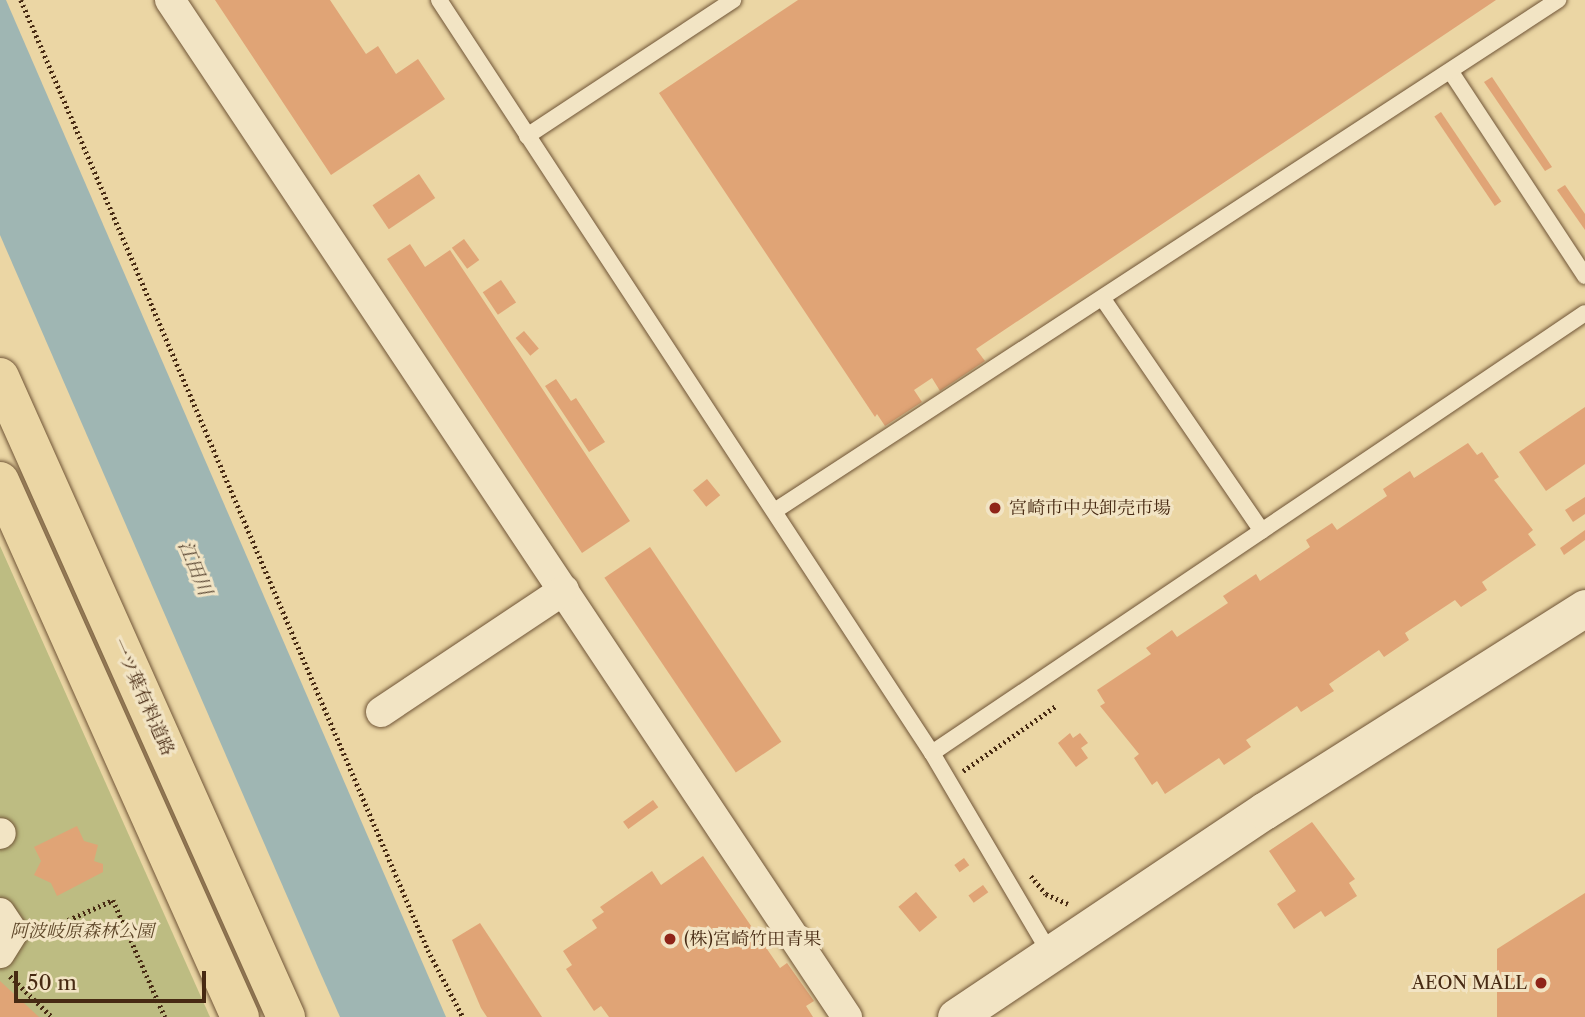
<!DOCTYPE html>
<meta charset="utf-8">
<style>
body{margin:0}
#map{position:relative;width:1585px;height:1017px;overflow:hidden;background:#ebd6a4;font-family:"Libre Caslon Text","Noto Serif JP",serif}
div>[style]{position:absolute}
.green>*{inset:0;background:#bdbc82}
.water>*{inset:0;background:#9fb6b3}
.building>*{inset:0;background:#e0a476;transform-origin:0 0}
.path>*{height:4.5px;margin-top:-2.25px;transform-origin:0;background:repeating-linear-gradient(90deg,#472a13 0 2px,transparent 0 5.5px)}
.roads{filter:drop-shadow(0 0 2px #705537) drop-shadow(0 0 2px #705537)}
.service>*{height:16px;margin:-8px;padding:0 8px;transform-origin:8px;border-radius:8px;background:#f2e4c4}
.minor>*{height:30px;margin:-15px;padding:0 15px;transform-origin:15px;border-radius:15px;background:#f2e4c4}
.tertiary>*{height:37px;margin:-18.5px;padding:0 18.5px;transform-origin:18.5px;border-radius:18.5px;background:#f2e4c4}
.primary>*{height:38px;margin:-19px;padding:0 19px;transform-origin:19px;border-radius:19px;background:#ebd6a4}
.dots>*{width:19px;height:19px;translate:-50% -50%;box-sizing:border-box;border:4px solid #f2e4c4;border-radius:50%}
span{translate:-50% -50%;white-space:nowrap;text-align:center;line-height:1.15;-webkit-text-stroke:6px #f2e4c4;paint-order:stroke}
.poi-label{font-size:18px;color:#472a13}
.left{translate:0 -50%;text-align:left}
.right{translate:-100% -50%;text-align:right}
.street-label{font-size:18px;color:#472a13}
.park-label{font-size:18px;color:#5f4729;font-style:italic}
.water-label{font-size:19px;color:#594633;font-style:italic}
.scale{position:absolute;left:14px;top:971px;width:192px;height:32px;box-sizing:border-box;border:4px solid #472a13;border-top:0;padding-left:9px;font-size:21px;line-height:24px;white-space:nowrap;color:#472a13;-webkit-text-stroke:5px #f2e4c4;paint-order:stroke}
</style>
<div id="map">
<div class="green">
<i style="clip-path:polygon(0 546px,210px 1017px,0 1017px)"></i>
</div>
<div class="water">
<i style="clip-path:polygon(0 0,6px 0,446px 1017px,340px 1017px,320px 972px,0 235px)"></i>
</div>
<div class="building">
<i style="clip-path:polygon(215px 0,330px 0,366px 54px,378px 46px,396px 74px,418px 59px,445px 99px,331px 175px)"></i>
<i style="clip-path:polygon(798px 0,1496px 0,976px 349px,985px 361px,940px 391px,932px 378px,914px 390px,922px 402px,885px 426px,877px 414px,875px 417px,659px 93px)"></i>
<i style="clip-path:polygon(1492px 77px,1552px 167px,1545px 171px,1484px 82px)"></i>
<i style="left:1441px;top:112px;width:108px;height:8px;rotate:56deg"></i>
<i style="left:419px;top:174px;width:29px;height:56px;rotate:56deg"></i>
<i style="clip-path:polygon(1565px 185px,1585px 214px,1585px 230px,1557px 190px)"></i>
<i style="left:464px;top:239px;width:26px;height:15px;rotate:54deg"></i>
<i style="clip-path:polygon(410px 244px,425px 267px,450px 250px,630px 521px,582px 553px,387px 259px)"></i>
<i style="left:501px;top:280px;width:27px;height:22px;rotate:56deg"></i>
<i style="left:524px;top:331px;width:23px;height:11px;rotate:50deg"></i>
<i style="clip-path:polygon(556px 379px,571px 401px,576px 398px,605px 442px,589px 452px,545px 386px)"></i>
<i style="clip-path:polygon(1585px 407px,1585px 464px,1546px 491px,1519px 452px)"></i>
<i style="clip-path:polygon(1468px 443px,1477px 455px,1482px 452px,1499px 477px,1494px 480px,1533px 530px,1528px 534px,1536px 545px,1482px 582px,1487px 590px,1461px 607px,1455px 600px,1405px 633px,1409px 640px,1384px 657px,1379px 650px,1329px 684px,1334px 691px,1301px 712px,1297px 706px,1246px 740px,1251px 747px,1224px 765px,1219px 758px,1165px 794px,1157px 781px,1152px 785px,1134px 758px,1139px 754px,1100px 706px,1105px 703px,1097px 690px,1151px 654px,1146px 648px,1172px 630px,1177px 637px,1228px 603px,1223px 596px,1256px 574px,1260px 581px,1310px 547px,1306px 540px,1332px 523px,1337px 530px,1387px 496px,1383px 489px,1410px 471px,1414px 478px)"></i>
<i style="left:707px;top:479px;width:21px;height:18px;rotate:51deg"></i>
<i style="clip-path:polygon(1585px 497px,1585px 514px,1573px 522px,1565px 510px)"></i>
<i style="clip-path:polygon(1585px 530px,1585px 540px,1564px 555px,1560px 548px)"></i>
<i style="left:650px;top:547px;width:235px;height:55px;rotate:56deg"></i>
<i style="clip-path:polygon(1070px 733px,1073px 738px,1080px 733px,1088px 743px,1081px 748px,1088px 758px,1076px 767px,1058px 743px)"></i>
<i style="left:653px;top:800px;width:9px;height:37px;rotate:54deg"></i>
<i style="clip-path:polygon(1312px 822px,1355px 879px,1349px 883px,1357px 896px,1325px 917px,1321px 911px,1294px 929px,1277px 904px,1296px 891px,1269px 851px)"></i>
<i style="clip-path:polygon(77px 826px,84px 841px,98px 845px,94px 861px,103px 864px,103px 872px,57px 896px,51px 883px,34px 875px,41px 861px,34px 847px)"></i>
<i style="clip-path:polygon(703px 856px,780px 968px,787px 963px,814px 1001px,806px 1006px,813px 1017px,609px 1017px,601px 1006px,594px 1011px,566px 969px,572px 965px,563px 951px,597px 928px,592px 920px,604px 912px,600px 907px,652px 871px,661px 885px)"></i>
<i style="left:964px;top:858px;width:9px;height:12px;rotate:54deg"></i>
<i style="left:983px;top:885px;width:9px;height:18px;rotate:54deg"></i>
<i style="left:916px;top:892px;width:33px;height:23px;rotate:50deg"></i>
<i style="clip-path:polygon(1585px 893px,1585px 1017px,1497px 1017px,1497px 949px)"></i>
<i style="clip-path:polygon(480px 923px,542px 1017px,487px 1017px,481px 1008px,452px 940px)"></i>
<i style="clip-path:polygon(0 981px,39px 1017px,0 1017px)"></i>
</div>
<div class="path">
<i style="left:21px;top:0;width:1034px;rotate:66.81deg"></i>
<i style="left:428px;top:950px;width:76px;rotate:62.4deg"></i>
<i style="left:963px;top:771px;width:113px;rotate:-35deg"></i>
<i style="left:1031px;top:876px;width:23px;rotate:50deg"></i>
<i style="left:1046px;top:894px;width:24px;rotate:24deg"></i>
<i style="left:40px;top:938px;width:12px;rotate:-48deg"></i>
<i style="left:48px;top:929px;width:71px;rotate:-24deg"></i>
<i style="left:113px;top:900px;width:128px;rotate:66deg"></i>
<i style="left:10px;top:976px;width:59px;rotate:44.3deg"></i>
</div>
<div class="roads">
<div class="service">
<i style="left:439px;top:0;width:900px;rotate:56.79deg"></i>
<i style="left:932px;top:753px;width:232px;rotate:59.5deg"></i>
<i style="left:1451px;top:72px;width:244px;rotate:56.7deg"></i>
<i style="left:527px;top:136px;width:247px;rotate:-33.4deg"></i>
<i style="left:1103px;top:299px;width:281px;rotate:55.6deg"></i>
<i style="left:776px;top:510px;width:934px;rotate:-33.11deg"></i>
<i style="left:932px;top:753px;width:787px;rotate:-33.97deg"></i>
</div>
<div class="minor">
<i style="left:170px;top:0;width:1222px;rotate:56.35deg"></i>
<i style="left:381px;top:712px;width:220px;rotate:-33.7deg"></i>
<i style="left:0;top:834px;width:1px;rotate:-45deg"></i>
<i style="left:0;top:913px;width:23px;rotate:56deg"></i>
<i style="left:13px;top:932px;width:25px;rotate:122deg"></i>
</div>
<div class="tertiary">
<i style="left:956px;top:1017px;width:371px;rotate:-33.8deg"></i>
<i style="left:1264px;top:811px;width:380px;rotate:-32.3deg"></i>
</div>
<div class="primary">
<i style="left:0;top:377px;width:701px;rotate:65.92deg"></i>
<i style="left:0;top:481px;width:587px;rotate:65.88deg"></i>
</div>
</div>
<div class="dots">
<i style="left:995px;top:508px;background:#8f2418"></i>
<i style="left:670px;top:939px;background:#8f2418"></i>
<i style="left:1541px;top:983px;background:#8f2418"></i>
</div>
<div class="poi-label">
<span class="left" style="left:1009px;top:508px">宮崎市中央卸売市場</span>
<span class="left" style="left:684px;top:939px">(株)宮崎竹田青果</span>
<span class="right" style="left:1527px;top:983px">AEON MALL</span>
</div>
<div class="street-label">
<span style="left:143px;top:697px;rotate:66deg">一ツ葉有料道路</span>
</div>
<div class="park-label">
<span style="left:82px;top:931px">阿波岐原森林公園</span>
</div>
<div class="water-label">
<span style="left:195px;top:568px;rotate:67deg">江田川</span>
</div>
<div class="scale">50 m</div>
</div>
